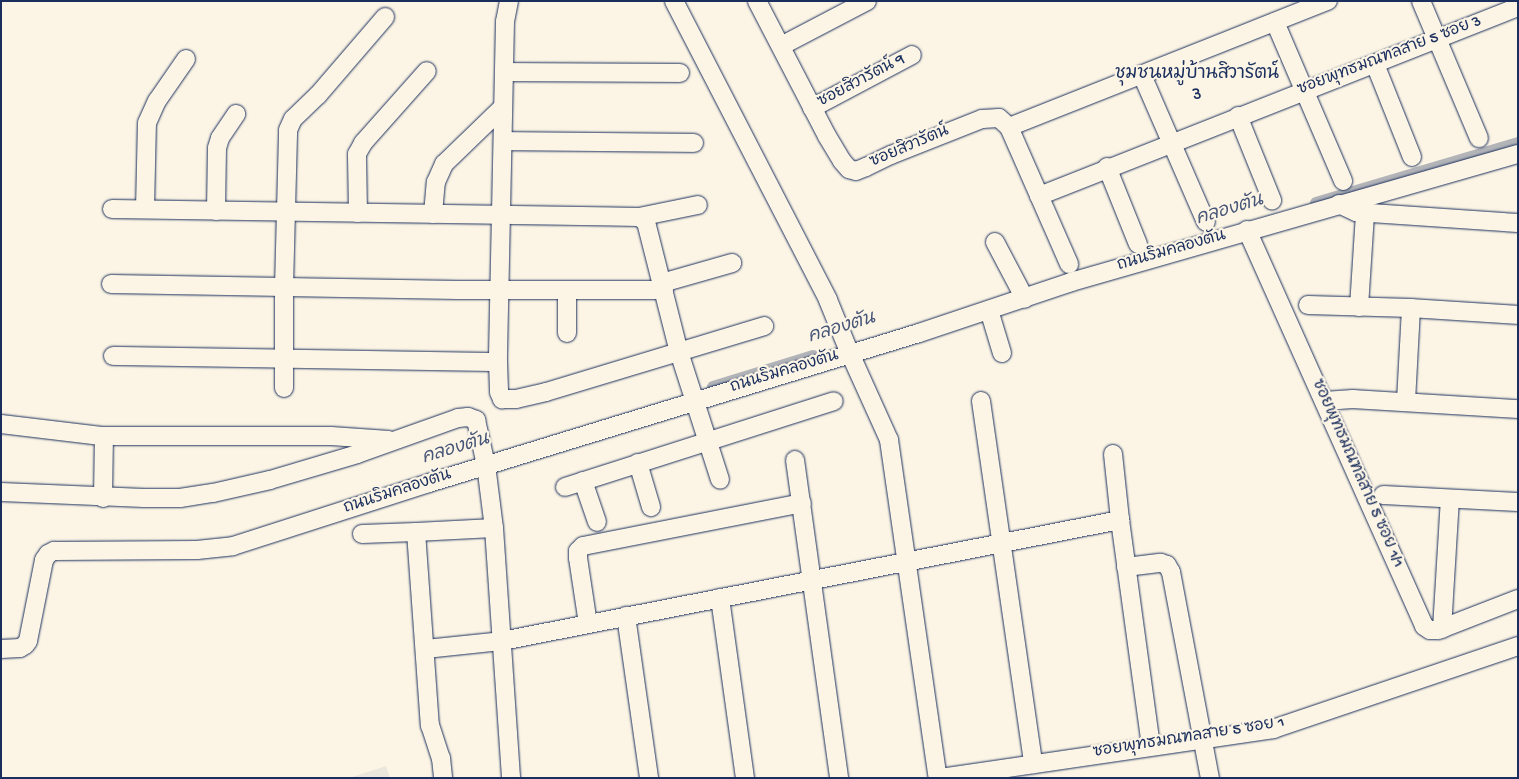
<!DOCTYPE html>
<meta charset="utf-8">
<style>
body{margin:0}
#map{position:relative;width:1519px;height:779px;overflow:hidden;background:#fcf5e5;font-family:"Gochi Hand","Playpen Sans Thai",sans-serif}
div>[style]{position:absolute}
.built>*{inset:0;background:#ece7dc;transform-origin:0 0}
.canal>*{height:12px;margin:-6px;padding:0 6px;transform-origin:6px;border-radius:6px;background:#b2b4b8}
.roads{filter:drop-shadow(0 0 1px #1b2f5e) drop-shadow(0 0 1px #1b2f5e)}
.minor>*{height:18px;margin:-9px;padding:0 9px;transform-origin:9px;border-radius:9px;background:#fcf5e5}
span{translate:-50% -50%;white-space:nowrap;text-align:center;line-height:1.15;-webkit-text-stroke:4.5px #fcf5e5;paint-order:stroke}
.street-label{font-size:16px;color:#1b2f5e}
.neighbourhood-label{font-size:18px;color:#1b2f5e}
.water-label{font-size:18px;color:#485779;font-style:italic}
.frame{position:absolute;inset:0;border:2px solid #1b2f5e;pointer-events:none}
</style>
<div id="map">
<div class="built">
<i style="left:386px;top:766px;width:13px;height:99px;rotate:72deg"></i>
</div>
<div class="canal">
<i style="left:1316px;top:203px;width:211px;rotate:-16.5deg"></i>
<i style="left:713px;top:387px;width:105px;rotate:-17.2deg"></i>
</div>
<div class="roads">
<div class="minor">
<i style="left:509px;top:1px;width:20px;rotate:101deg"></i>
<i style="left:505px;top:21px;width:341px;rotate:91.2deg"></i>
<i style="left:498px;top:362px;width:30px;rotate:88deg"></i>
<i style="left:499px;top:392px;width:8px;rotate:67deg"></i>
<i style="left:502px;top:399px;width:14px"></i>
<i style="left:516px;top:399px;width:31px;rotate:-13deg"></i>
<i style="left:546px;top:392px;width:228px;rotate:-16.8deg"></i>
<i style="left:674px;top:1px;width:336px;rotate:62.7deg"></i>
<i style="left:828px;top:300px;width:53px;rotate:67.8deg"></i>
<i style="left:848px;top:349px;width:100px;rotate:65.7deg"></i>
<i style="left:889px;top:440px;width:342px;rotate:81.8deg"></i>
<i style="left:757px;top:1px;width:152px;rotate:62.6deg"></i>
<i style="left:827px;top:136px;width:29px;rotate:59deg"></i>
<i style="left:842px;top:161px;width:11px;rotate:49deg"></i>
<i style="left:849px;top:169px;width:7px;rotate:16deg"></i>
<i style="left:856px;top:171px;width:11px;rotate:-22deg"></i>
<i style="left:866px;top:167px;width:28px;rotate:-26deg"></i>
<i style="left:891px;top:155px;width:98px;rotate:-21.6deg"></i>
<i style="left:982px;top:119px;width:17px;rotate:-3deg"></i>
<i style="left:999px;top:118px;width:13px;rotate:42deg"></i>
<i style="left:1009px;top:127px;width:150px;rotate:66.3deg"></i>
<i style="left:1421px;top:1px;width:149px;rotate:67.1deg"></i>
<i style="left:1275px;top:22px;width:173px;rotate:66.8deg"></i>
<i style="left:781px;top:46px;width:97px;rotate:-27.6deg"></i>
<i style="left:1375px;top:64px;width:100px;rotate:68.3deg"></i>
<i style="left:505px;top:72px;width:175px;rotate:0.3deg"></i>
<i style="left:1142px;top:75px;width:160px;rotate:66.5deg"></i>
<i style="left:812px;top:108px;width:113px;rotate:-27.9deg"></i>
<i style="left:1238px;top:116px;width:91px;rotate:68deg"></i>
<i style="left:1009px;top:127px;width:343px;rotate:-21.6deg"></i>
<i style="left:503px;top:141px;width:191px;rotate:0.6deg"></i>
<i style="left:1107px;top:167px;width:83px;rotate:68.1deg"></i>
<i style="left:1039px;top:196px;width:515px;rotate:-21.53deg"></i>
<i style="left:1339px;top:204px;width:19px;rotate:25deg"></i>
<i style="left:1356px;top:212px;width:162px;rotate:3.9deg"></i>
<i style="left:112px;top:209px;width:527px;rotate:0.87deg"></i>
<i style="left:639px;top:217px;width:9px;rotate:36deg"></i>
<i style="left:646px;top:222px;width:134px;rotate:75.8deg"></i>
<i style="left:679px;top:352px;width:134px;rotate:72.2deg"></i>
<i style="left:145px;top:209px;width:86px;rotate:-88.7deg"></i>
<i style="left:147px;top:123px;width:24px;rotate:-66deg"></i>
<i style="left:157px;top:101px;width:51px;rotate:-55.4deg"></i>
<i style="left:216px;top:211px;width:63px;rotate:-89.1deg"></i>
<i style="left:217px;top:148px;width:10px;rotate:-73deg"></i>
<i style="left:220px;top:138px;width:29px;rotate:-56deg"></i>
<i style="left:358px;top:213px;width:59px;rotate:-91deg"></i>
<i style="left:357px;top:154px;width:13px;rotate:-61deg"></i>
<i style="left:363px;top:143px;width:96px;rotate:-48.4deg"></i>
<i style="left:433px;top:214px;width:32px;rotate:-85deg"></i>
<i style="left:436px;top:182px;width:20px;rotate:-66deg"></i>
<i style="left:444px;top:164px;width:82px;rotate:-44deg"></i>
<i style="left:639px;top:217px;width:60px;rotate:-11.5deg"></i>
<i style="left:1247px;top:230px;width:434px;rotate:65.9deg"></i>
<i style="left:1424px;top:626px;width:7px;rotate:34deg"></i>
<i style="left:1430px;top:630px;width:8px"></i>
<i style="left:1438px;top:630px;width:86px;rotate:-21.2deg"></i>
<i style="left:995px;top:242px;width:64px;rotate:62.2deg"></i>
<i style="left:662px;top:283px;width:73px;rotate:-15.9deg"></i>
<i style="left:111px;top:284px;width:347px;rotate:1deg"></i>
<i style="left:458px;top:290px;width:206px"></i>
<i style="left:1308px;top:305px;width:103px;rotate:1.7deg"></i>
<i style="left:1411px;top:308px;width:107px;rotate:3.7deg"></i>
<i style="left:1359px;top:307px;width:94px;rotate:-86.3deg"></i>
<i style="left:989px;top:310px;width:45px;rotate:73.2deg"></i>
<i style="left:567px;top:333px;width:43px;rotate:-90deg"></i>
<i style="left:113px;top:356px;width:385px;rotate:0.9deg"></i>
<i style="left:284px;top:388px;width:101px;rotate:-90deg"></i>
<i style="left:284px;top:287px;width:157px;rotate:-88.5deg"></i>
<i style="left:288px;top:130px;width:12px;rotate:-66deg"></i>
<i style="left:293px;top:119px;width:35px;rotate:-44deg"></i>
<i style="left:318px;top:95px;width:103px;rotate:-49.3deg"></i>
<i style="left:981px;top:401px;width:367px;rotate:81.8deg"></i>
<i style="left:1324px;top:401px;width:29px;rotate:-4deg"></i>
<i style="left:1353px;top:399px;width:165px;rotate:3.5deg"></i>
<i style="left:1406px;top:401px;width:93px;rotate:-86.9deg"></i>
<i style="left:1px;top:424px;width:101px;rotate:6.8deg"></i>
<i style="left:101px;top:436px;width:230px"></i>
<i style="left:331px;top:436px;width:58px;rotate:3.9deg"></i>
<i style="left:1113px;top:454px;width:66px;rotate:83.9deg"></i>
<i style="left:1120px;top:520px;width:228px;rotate:82.2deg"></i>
<i style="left:795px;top:460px;width:321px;rotate:82.1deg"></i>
<i style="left:638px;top:463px;width:46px;rotate:73.5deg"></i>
<i style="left:583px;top:481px;width:43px;rotate:71.1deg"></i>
<i style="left:565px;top:487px;width:282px;rotate:-17.7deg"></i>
<i style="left:1px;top:492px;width:143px;rotate:2.4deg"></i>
<i style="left:144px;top:498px;width:36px"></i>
<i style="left:180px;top:498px;width:33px;rotate:-9deg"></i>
<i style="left:213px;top:493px;width:58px;rotate:-12.8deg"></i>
<i style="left:270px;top:480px;width:91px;rotate:-16.6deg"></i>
<i style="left:357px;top:454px;width:107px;rotate:-19.6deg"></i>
<i style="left:458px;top:418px;width:10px;rotate:-6deg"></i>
<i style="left:468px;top:417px;width:9px;rotate:21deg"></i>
<i style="left:476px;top:420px;width:46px;rotate:77.5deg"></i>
<i style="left:486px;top:465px;width:64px;rotate:82.8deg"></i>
<i style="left:494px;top:528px;width:251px;rotate:86.1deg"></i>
<i style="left:1383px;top:495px;width:135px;rotate:3deg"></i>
<i style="left:103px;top:498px;width:62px;rotate:-89.1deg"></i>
<i style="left:416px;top:532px;width:78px;rotate:-2.9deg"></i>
<i style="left:362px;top:534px;width:54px;rotate:-2.1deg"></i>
<i style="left:416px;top:532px;width:194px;rotate:85.9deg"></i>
<i style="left:430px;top:725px;width:35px;rotate:72deg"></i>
<i style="left:441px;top:758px;width:20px;rotate:84deg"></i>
<i style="left:1126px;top:567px;width:35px;rotate:-7deg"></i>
<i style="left:1161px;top:563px;width:6px;rotate:18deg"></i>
<i style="left:1167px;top:565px;width:8px;rotate:60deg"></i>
<i style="left:1171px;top:572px;width:210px;rotate:79.3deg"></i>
<i style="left:720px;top:598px;width:182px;rotate:82.1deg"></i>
<i style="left:626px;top:616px;width:164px;rotate:81.9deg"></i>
<i style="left:588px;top:624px;width:67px;rotate:-98.6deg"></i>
<i style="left:578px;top:558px;width:7px;rotate:-90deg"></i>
<i style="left:578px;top:551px;width:7px;rotate:-45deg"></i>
<i style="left:583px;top:546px;width:223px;rotate:-11.1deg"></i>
<i style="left:1442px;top:629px;width:130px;rotate:-86.5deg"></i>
<i style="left:1px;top:649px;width:19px;rotate:-3deg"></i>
<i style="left:20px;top:648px;width:6px;rotate:-31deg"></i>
<i style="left:25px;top:645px;width:5px;rotate:-53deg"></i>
<i style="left:28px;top:641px;width:83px;rotate:-78.8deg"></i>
<i style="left:44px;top:560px;width:7px;rotate:-56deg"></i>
<i style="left:48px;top:554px;width:7px;rotate:-27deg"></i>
<i style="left:54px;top:551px;width:143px;rotate:-0.4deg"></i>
<i style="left:197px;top:550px;width:36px;rotate:-6deg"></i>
<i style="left:233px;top:546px;width:206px;rotate:-17.8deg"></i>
<i style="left:429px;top:483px;width:512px;rotate:-17.02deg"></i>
<i style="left:919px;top:333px;width:160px;rotate:-18.5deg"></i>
<i style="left:1071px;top:282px;width:465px;rotate:-16deg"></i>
<i style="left:425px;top:649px;width:77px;rotate:-5.9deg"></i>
<i style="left:502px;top:641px;width:630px;rotate:-11.08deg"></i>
<i style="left:939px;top:778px;width:338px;rotate:-8.3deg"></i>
<i style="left:1273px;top:729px;width:259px;rotate:-18.7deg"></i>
</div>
</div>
<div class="street-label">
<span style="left:1390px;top:57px;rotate:-21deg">ซอยพุทธมณฑลสาย 5 ซอย 3</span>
<span style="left:862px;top:82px;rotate:-28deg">ซอยสิวารัตน์ 9</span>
<span style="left:910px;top:148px;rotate:-23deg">ซอยสิวารัตน์</span>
<span style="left:1172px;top:252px;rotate:-16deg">ถนนริมคลองตัน</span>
<span style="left:785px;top:373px;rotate:-17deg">ถนนริมคลองตัน</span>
<span style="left:1356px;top:474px;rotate:66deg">ซอยพุทธมณฑลสาย 5 ซอย 1/1</span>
<span style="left:398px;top:493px;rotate:-18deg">ถนนริมคลองตัน</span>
<span style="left:1189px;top:739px;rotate:-9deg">ซอยพุทธมณฑลสาย 5 ซอย 1</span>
</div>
<div class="neighbourhood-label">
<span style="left:1197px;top:86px">ชุมชนหมู่บ้านสิวารัตน์<br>3</span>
</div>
<div class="water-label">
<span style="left:1230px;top:211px;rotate:-17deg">คลองตัน</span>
<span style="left:842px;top:329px;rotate:-17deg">คลองตัน</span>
<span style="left:456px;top:450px;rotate:-17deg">คลองตัน</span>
</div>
<div class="frame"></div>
</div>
